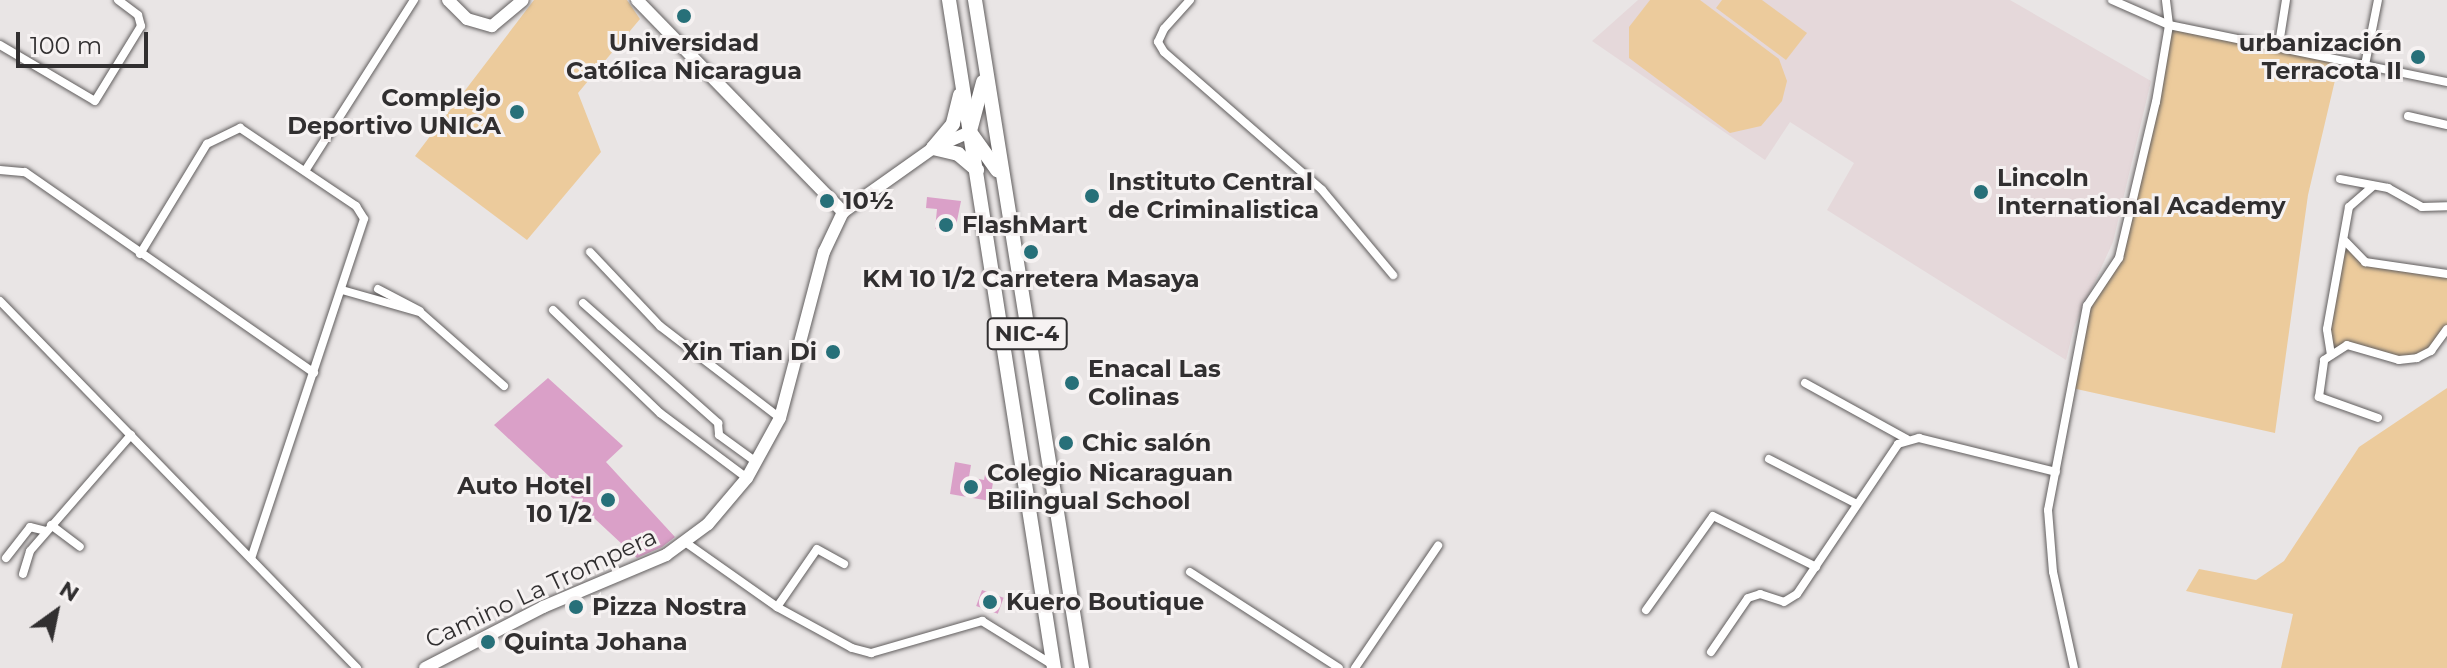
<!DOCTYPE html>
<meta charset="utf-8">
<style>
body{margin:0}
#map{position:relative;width:2447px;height:668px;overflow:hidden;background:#e9e5e5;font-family:Montserrat,sans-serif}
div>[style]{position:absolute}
.built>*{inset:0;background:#e5d8da}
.green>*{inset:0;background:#eccb9c}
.building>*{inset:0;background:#daa0c8;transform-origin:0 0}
.roads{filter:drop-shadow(0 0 2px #615e5e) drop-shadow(0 0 2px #615e5e)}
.street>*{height:8px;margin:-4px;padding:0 4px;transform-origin:4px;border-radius:4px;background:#fff}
.secondary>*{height:12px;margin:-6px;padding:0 6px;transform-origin:6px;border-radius:6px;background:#fff}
.highway>*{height:14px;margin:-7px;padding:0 7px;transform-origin:7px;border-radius:7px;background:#fff}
.dots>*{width:22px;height:22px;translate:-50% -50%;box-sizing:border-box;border:4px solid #f6f2f2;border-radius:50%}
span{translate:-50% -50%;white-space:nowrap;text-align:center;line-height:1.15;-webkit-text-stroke:6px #f6f2f2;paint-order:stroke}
.shield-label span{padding:2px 6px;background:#f6f2f2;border:2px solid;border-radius:6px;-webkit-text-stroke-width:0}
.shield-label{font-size:22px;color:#312f30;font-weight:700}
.poi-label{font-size:24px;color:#312f30;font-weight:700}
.right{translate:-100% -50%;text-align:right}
.left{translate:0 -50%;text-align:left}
.street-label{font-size:24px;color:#312f30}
.north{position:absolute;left:16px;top:572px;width:80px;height:80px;-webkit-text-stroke:6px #f6f2f2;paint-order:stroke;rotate:33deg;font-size:22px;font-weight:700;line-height:32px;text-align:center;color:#312f30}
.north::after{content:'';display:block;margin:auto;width:28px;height:36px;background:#312f30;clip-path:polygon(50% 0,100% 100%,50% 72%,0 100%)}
.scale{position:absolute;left:16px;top:32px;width:132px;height:36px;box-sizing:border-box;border:4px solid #312f30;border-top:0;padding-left:10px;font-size:24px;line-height:28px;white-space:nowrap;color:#312f30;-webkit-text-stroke:6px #f6f2f2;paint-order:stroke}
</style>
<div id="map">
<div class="built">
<i style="clip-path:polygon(1638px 0,2010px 0,2151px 81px,2113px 242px,2074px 327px,2066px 360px,1827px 210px,1854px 163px,1790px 122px,1765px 160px,1592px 41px)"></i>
</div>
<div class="green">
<i style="clip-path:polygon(534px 0,627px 0,640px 19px,578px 93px,601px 152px,527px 240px,415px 156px)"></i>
<i style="clip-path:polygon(1650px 0,1700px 0,1779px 59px,1787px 81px,1782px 101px,1761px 126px,1730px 133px,1629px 58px,1629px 27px)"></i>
<i style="clip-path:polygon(1722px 0,1762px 0,1807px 33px,1786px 60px,1716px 8px)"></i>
<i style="clip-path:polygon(2169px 25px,2340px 59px,2308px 195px,2275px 433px,2072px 388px,2087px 306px,2119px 258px)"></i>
<i style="clip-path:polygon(2346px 242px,2365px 262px,2447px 274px,2447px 329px,2431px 351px,2399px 360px,2348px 346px,2331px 355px,2327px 329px)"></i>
<i style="clip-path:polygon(2447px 388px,2447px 668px,2281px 668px,2293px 614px,2186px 591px,2199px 569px,2256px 580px,2284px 561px,2359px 447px)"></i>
</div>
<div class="building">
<i style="clip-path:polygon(927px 197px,961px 201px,955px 231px,935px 229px,937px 209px,926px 208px)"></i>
<i style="clip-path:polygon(548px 378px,623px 446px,606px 462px,675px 537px,662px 547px,637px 558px,494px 425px)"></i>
<i style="clip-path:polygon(955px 462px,971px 465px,969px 477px,984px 480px,986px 469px,995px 470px,990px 501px,950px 494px)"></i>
<i style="left:982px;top:590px;width:23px;height:17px;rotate:20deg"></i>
</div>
<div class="roads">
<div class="street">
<i style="left:1190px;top:0;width:39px;rotate:132deg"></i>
<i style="left:1164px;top:29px;width:14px;rotate:115deg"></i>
<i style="left:1158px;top:42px;width:12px;rotate:59deg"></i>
<i style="left:1164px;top:52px;width:210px;rotate:41.1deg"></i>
<i style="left:1322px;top:190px;width:111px;rotate:50.1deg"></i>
<i style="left:2112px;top:0;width:62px;rotate:23.7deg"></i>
<i style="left:2169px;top:25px;width:284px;rotate:11.6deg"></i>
<i style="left:2279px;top:44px;width:45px;rotate:-81deg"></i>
<i style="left:0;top:45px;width:110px;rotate:30.5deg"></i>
<i style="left:95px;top:101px;width:88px;rotate:-58.5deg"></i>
<i style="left:141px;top:26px;width:11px;rotate:-105deg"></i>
<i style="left:138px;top:15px;width:25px;rotate:-143deg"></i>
<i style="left:2365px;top:65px;width:66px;rotate:-78.7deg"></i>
<i style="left:2408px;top:116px;width:40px;rotate:13deg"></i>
<i style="left:0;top:170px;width:25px;rotate:5deg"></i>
<i style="left:25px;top:172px;width:352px;rotate:34.8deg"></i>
<i style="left:305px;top:171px;width:203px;rotate:-57.5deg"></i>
<i style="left:2340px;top:179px;width:49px;rotate:10.6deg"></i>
<i style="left:2388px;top:188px;width:39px;rotate:29deg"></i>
<i style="left:2422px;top:207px;width:25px;rotate:-2deg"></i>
<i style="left:2346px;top:242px;width:28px;rotate:46deg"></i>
<i style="left:2365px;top:262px;width:83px;rotate:8.3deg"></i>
<i style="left:590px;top:252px;width:102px;rotate:46.6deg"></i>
<i style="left:660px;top:326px;width:151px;rotate:37.5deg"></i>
<i style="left:140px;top:254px;width:129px;rotate:-58.7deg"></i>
<i style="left:207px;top:144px;width:37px;rotate:-26deg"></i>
<i style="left:240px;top:128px;width:140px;rotate:33.9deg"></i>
<i style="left:356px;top:206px;width:15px;rotate:58deg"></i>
<i style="left:364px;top:219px;width:357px;rotate:108.4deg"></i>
<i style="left:378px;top:289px;width:47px;rotate:27.6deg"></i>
<i style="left:342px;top:290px;width:81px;rotate:15.8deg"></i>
<i style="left:420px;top:312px;width:112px;rotate:41.4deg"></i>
<i style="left:0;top:301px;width:512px;rotate:45.79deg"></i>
<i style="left:583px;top:303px;width:181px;rotate:41.6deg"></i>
<i style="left:718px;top:423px;width:12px;rotate:85deg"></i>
<i style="left:719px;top:435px;width:46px;rotate:36.1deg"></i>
<i style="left:553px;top:310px;width:149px;rotate:43.9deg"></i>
<i style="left:660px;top:413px;width:109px;rotate:36.8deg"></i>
<i style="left:2331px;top:355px;width:26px;rotate:-99deg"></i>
<i style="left:2327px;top:329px;width:124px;rotate:-79.8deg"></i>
<i style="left:2349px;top:207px;width:32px;rotate:-41deg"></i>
<i style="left:1805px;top:383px;width:116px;rotate:28.8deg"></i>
<i style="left:2378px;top:418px;width:63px;rotate:-160.4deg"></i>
<i style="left:2319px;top:397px;width:37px;rotate:-82deg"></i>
<i style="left:2324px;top:360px;width:27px;rotate:-33deg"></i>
<i style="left:2347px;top:345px;width:54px;rotate:16.1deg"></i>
<i style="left:2399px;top:360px;width:18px;rotate:-6deg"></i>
<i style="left:2417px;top:358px;width:16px;rotate:-27deg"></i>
<i style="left:2431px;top:351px;width:27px;rotate:-54deg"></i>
<i style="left:1769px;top:459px;width:97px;rotate:27.1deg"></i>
<i style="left:51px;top:525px;width:36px;rotate:37deg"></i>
<i style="left:685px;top:542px;width:113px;rotate:35.2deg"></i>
<i style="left:777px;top:607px;width:85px;rotate:28.7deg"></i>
<i style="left:852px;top:648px;width:20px;rotate:15deg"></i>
<i style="left:871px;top:653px;width:116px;rotate:-16.1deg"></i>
<i style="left:982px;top:621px;width:84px;rotate:31.8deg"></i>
<i style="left:6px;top:558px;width:39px;rotate:-52deg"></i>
<i style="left:30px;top:527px;width:16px;rotate:14deg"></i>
<i style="left:1190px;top:572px;width:177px;rotate:32.8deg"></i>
<i style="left:23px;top:574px;width:24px;rotate:-73deg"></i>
<i style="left:30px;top:551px;width:154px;rotate:-49deg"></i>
<i style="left:777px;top:607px;width:70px;rotate:-55.4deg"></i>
<i style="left:817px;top:549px;width:31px;rotate:29deg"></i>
<i style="left:1646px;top:610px;width:115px;rotate:-54.5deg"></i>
<i style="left:1713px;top:516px;width:115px;rotate:26.3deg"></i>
<i style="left:1711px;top:652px;width:65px;rotate:-55.6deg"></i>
<i style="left:1748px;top:598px;width:13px;rotate:-18deg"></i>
<i style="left:1760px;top:594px;width:25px;rotate:18deg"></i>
<i style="left:1784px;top:602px;width:15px;rotate:-32deg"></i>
<i style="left:1797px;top:594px;width:181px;rotate:-56deg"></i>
<i style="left:1898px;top:444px;width:22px;rotate:-16deg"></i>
<i style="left:1919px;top:438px;width:141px;rotate:13.9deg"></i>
<i style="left:1355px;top:668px;width:148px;rotate:-55.8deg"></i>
<i style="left:2074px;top:668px;width:98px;rotate:-102.3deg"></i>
<i style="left:2053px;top:572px;width:62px;rotate:-94.6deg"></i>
<i style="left:2048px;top:510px;width:208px;rotate:-79.2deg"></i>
<i style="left:2087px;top:306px;width:58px;rotate:-56.3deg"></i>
<i style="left:2119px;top:258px;width:160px;rotate:-76.7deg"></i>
<i style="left:2156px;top:102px;width:78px;rotate:-80.4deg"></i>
<i style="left:2169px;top:25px;width:25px;rotate:-97deg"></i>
</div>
<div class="secondary">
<i style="left:448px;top:0;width:27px;rotate:45deg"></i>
<i style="left:467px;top:19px;width:26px;rotate:16deg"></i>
<i style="left:492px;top:26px;width:40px;rotate:-40deg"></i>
<i style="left:637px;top:0;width:296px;rotate:45.8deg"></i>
<i style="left:425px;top:668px;width:133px;rotate:-27.3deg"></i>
<i style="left:543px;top:607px;width:134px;rotate:-22.9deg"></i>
<i style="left:666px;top:555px;width:52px;rotate:-36.4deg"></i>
<i style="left:708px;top:524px;width:60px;rotate:-49.7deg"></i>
<i style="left:747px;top:478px;width:68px;rotate:-61.2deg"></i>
<i style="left:780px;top:418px;width:172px;rotate:-75.2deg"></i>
<i style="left:824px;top:252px;width:44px;rotate:-64.6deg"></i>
<i style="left:843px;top:212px;width:110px;rotate:-35.4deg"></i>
<i style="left:933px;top:148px;width:40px;rotate:-23.4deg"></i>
</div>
<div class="highway">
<i style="left:949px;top:0;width:676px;rotate:81.07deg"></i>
<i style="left:975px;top:0;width:677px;rotate:80.9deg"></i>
<i style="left:960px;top:95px;width:30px;rotate:104deg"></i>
<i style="left:953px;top:124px;width:31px;rotate:130deg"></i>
<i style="left:933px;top:148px;width:26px;rotate:13deg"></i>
<i style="left:958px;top:154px;width:25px;rotate:40deg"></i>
<i style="left:970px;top:131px;width:51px;rotate:-75.1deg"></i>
<i style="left:970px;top:132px;width:47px;rotate:54.6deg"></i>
</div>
</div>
<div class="dots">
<i style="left:684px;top:16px;background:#277079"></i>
<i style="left:2418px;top:57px;background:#277079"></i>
<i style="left:517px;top:112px;background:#277079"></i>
<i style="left:1981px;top:192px;background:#277079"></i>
<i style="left:1092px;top:196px;background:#277079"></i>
<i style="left:827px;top:201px;background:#277079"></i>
<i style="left:946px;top:225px;background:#277079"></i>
<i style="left:1031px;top:252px;background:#277079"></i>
<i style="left:833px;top:352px;background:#277079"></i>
<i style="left:1072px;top:383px;background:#277079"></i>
<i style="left:1066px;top:443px;background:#277079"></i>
<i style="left:971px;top:487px;background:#277079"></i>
<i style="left:608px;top:500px;background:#277079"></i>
<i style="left:990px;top:602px;background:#277079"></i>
<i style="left:576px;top:607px;background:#277079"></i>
<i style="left:488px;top:642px;background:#277079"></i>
</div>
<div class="shield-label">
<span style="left:1027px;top:334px">NIC-4</span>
</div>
<div class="poi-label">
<span style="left:684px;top:57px">Universidad<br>Católica Nicaragua</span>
<span class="right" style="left:2402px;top:57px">urbanización<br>Terracota II</span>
<span class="right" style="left:501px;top:112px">Complejo<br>Deportivo UNICA</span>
<span class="left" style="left:1997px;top:192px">Lincoln<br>International Academy</span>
<span class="left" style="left:1108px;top:196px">Instituto Central<br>de Criminalistica</span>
<span class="left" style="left:843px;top:201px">10½</span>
<span class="left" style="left:962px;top:225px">FlashMart</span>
<span style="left:1031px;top:279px">KM 10 1/2 Carretera Masaya</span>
<span class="right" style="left:817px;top:352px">Xin Tian Di</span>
<span class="left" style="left:1088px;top:383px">Enacal Las<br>Colinas</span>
<span class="left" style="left:1082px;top:443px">Chic salón</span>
<span class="left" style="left:987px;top:487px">Colegio Nicaraguan<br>Bilingual School</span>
<span class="right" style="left:592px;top:500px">Auto Hotel<br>10 1/2</span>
<span class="left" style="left:1006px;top:602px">Kuero Boutique</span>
<span class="left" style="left:592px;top:607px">Pizza Nostra</span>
<span class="left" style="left:504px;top:642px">Quinta Johana</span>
</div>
<div class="street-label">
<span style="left:541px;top:588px;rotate:-25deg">Camino La Trompera</span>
</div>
<div class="north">N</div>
<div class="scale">100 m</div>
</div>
